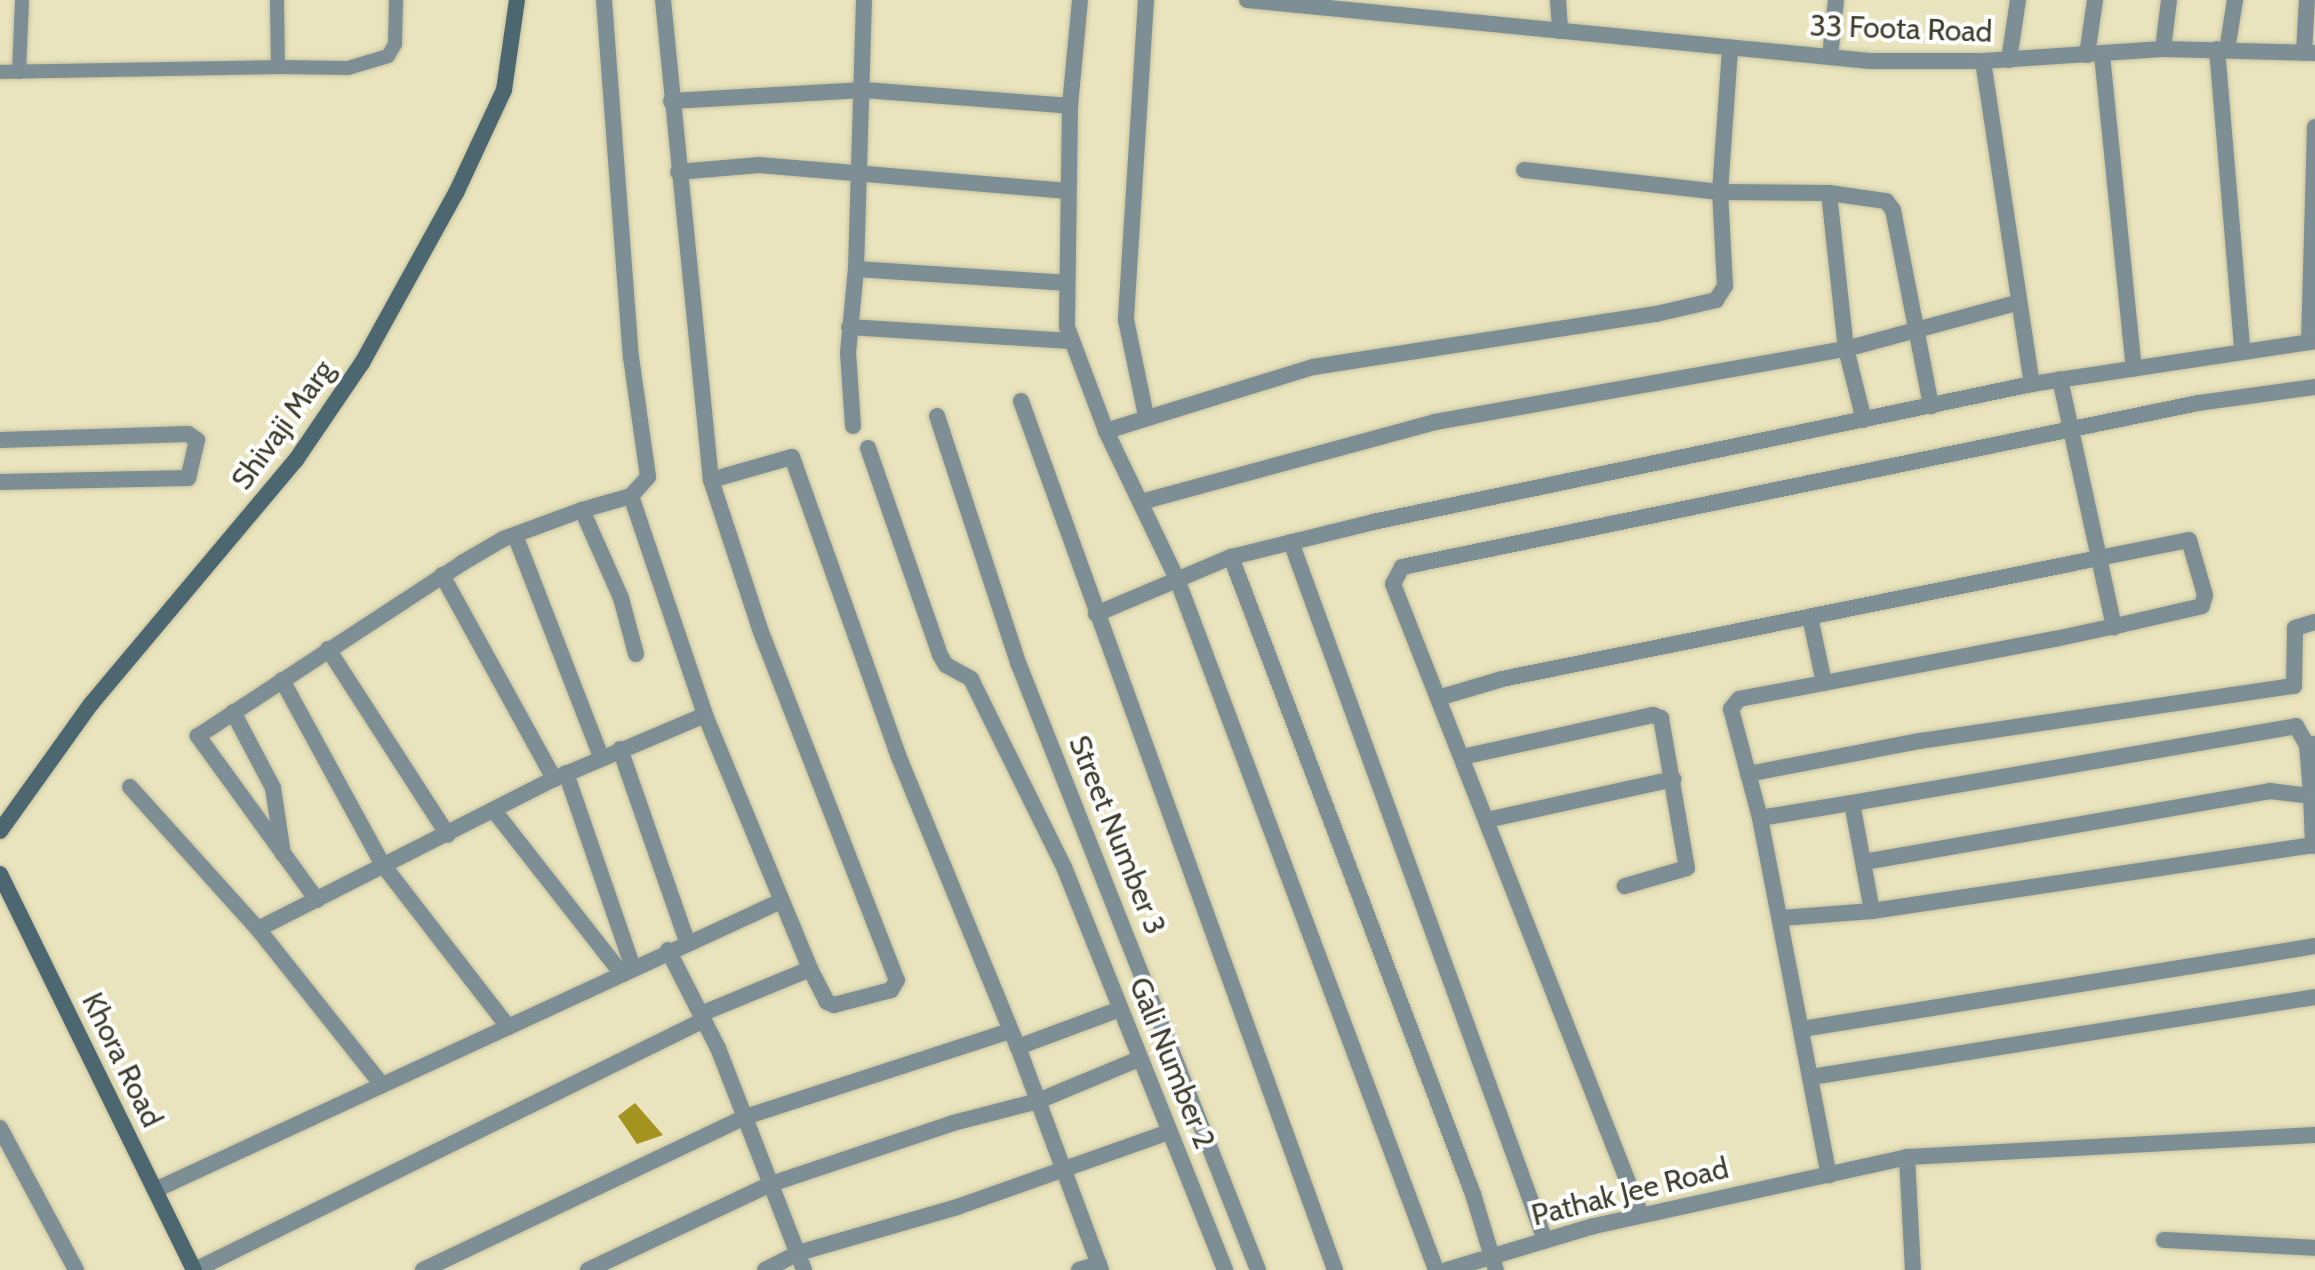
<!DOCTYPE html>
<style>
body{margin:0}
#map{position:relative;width:2315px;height:1270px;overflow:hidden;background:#e9e4bd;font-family:Cabin,sans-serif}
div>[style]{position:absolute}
.water>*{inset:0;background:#a4931f}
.roads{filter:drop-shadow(0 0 2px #c7c2a0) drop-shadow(0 0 2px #c7c2a0)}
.lane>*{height:14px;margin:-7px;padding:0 7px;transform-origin:7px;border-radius:7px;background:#7d8f95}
.street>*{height:16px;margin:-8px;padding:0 8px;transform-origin:8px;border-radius:8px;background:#7d8f95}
.secondary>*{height:16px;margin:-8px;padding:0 8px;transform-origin:8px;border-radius:8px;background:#4c6770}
span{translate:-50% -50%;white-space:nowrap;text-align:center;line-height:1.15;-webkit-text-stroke:8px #fff;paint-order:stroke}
.street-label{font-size:30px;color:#3d3b2b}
</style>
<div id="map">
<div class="water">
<i style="clip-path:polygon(635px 1103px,663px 1135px,637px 1144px,618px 1116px)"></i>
</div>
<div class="roads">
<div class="lane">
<i style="left:278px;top:67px;width:70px;rotate:0.8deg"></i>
<i style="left:348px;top:68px;width:42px;rotate:-16.7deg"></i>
<i style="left:388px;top:56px;width:14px;rotate:-60deg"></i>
<i style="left:395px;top:44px;width:44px;rotate:-88.7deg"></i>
<i style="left:0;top:72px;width:278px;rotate:-1deg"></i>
<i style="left:278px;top:67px;width:67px;rotate:-90.9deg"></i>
<i style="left:19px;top:72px;width:72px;rotate:-87.6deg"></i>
</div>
<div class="street">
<i style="left:604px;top:0;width:358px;rotate:85.7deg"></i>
<i style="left:631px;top:357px;width:121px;rotate:81.9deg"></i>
<i style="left:648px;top:477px;width:25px;rotate:132deg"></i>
<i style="left:631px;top:496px;width:51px;rotate:164.1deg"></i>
<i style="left:582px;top:510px;width:96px;rotate:66.1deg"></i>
<i style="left:621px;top:598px;width:58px;rotate:75deg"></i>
<i style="left:663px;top:0;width:482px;rotate:84.3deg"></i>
<i style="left:711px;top:480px;width:160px;rotate:71.8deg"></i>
<i style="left:761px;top:632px;width:374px;rotate:68.7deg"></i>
<i style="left:897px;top:980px;width:12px;rotate:121deg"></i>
<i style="left:891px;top:990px;width:59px;rotate:165.3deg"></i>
<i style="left:834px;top:1005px;width:8px;rotate:-157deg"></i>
<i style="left:827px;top:1002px;width:37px;rotate:-117deg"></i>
<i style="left:1080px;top:0;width:106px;rotate:95.4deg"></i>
<i style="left:1070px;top:106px;width:221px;rotate:90.8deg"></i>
<i style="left:1067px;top:327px;width:111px;rotate:69.4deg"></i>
<i style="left:1106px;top:431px;width:164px;rotate:64.4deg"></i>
<i style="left:1177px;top:579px;width:738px;rotate:69.45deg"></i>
<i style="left:1146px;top:0;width:321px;rotate:93.6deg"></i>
<i style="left:1126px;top:320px;width:98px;rotate:78.2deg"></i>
<i style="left:1247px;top:0;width:626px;rotate:5.59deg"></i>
<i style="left:1870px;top:61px;width:113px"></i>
<i style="left:1983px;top:61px;width:180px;rotate:-3.8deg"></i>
<i style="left:2163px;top:49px;width:152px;rotate:1.5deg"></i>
<i style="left:1558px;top:0;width:31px;rotate:86deg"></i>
<i style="left:2163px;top:49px;width:49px;rotate:-83deg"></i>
<i style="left:2217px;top:49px;width:300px;rotate:85.2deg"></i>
<i style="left:2227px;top:50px;width:51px;rotate:-80.9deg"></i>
<i style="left:2304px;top:53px;width:53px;rotate:-86.8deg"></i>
<i style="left:2087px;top:55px;width:56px;rotate:-81.7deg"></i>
<i style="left:2102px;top:55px;width:315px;rotate:84.2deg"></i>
<i style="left:1830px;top:57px;width:57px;rotate:-84deg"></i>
<i style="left:2009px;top:60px;width:61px;rotate:-81.5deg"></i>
<i style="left:1983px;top:61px;width:327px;rotate:81.4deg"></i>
<i style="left:671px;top:101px;width:193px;rotate:-3.3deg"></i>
<i style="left:864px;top:90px;width:207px;rotate:4.4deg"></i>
<i style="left:1524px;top:170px;width:197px;rotate:6.4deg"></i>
<i style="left:1720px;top:192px;width:109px;rotate:0.5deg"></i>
<i style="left:1829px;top:193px;width:58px;rotate:8deg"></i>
<i style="left:1886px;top:201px;width:11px;rotate:52deg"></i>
<i style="left:1893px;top:210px;width:200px;rotate:79deg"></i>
<i style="left:678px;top:172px;width:81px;rotate:-4.9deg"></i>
<i style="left:759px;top:165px;width:310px;rotate:4.8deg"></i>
<i style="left:1829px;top:193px;width:157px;rotate:83.8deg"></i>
<i style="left:1846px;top:349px;width:73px;rotate:75.8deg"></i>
<i style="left:856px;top:269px;width:209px;rotate:3.8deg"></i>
<i style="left:849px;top:327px;width:222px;rotate:3.6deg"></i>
<i style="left:2309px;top:342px;width:215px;rotate:-88.4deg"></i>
<i style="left:1021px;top:401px;width:924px;rotate:70.13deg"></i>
<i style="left:937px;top:416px;width:262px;rotate:71.8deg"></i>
<i style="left:1019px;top:665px;width:650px;rotate:68.44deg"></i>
<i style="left:853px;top:426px;width:73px;rotate:-93.9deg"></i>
<i style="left:848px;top:353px;width:84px;rotate:-84.6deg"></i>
<i style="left:856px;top:269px;width:269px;rotate:-88.3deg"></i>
<i style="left:1106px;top:431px;width:217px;rotate:-17.2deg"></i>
<i style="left:1313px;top:367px;width:347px;rotate:-8.8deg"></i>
<i style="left:1656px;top:314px;width:62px;rotate:-13.1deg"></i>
<i style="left:1716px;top:300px;width:17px;rotate:-57deg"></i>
<i style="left:1725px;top:286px;width:94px;rotate:-93deg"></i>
<i style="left:1720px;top:192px;width:144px;rotate:-86deg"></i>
<i style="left:0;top:440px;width:188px;rotate:-1.8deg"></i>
<i style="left:188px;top:434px;width:11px;rotate:34deg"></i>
<i style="left:197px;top:440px;width:39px;rotate:103deg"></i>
<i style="left:188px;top:478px;width:188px;rotate:178.8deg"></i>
<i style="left:868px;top:448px;width:219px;rotate:70.8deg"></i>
<i style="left:940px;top:655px;width:12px;rotate:59deg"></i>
<i style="left:946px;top:665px;width:29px;rotate:29deg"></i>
<i style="left:971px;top:679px;width:210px;rotate:63.7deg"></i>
<i style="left:1064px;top:867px;width:434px;rotate:68.2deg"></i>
<i style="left:711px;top:480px;width:84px;rotate:-15.9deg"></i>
<i style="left:792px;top:457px;width:316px;rotate:70.4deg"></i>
<i style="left:898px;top:755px;width:316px;rotate:67.7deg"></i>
<i style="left:1018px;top:1047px;width:238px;rotate:69.6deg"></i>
<i style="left:631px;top:496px;width:231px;rotate:71.3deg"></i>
<i style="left:705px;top:715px;width:275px;rotate:67.5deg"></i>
<i style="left:810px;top:969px;width:118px;rotate:157.6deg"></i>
<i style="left:1141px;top:502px;width:305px;rotate:-15.2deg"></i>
<i style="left:1435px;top:422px;width:417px;rotate:-10.1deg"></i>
<i style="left:1846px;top:349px;width:177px;rotate:-15.1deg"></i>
<i style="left:515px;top:535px;width:238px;rotate:68.8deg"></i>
<i style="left:1291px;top:542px;width:743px;rotate:70deg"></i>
<i style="left:1231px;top:557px;width:681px;rotate:69.2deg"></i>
<i style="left:1473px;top:1194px;width:79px;rotate:73.2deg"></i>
<i style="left:442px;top:575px;width:233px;rotate:61.2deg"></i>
<i style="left:1096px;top:614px;width:147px;rotate:-22.9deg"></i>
<i style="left:1231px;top:557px;width:146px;rotate:-13.8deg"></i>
<i style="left:1373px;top:522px;width:673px;rotate:-11.83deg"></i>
<i style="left:2032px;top:384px;width:286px;rotate:-8.6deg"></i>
<i style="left:1810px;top:617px;width:67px;rotate:78deg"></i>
<i style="left:1824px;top:683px;width:86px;rotate:169.3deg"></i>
<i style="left:1739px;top:699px;width:13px;rotate:129deg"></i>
<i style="left:1731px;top:709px;width:113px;rotate:75.1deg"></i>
<i style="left:1760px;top:818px;width:364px;rotate:79.1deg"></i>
<i style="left:328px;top:649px;width:221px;rotate:57.2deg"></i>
<i style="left:282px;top:680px;width:211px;rotate:61.4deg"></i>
<i style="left:383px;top:865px;width:205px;rotate:52.3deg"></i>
<i style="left:1824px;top:683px;width:235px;rotate:-10.8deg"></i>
<i style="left:2055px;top:639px;width:66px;rotate:-12.2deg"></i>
<i style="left:2120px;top:625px;width:84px;rotate:-13deg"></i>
<i style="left:2202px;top:606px;width:11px;rotate:-75deg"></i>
<i style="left:2205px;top:595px;width:57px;rotate:-106.2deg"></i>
<i style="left:2189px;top:540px;width:92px;rotate:168.7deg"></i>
<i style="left:2099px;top:558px;width:71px;rotate:77.7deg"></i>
<i style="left:1438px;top:698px;width:67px;rotate:-16.5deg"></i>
<i style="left:1502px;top:679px;width:609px;rotate:-11.46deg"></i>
<i style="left:2099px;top:558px;width:183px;rotate:-102.3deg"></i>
<i style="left:233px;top:712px;width:86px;rotate:62.2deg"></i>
<i style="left:273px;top:788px;width:67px;rotate:81.4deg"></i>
<i style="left:620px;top:749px;width:203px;rotate:70.8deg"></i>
<i style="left:1462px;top:757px;width:196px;rotate:-12.4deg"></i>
<i style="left:1653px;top:715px;width:9px;rotate:21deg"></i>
<i style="left:1661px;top:718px;width:152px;rotate:80.2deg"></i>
<i style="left:1687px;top:868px;width:65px;rotate:163.8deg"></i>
<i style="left:566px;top:773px;width:206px;rotate:71deg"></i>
<i style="left:1748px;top:774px;width:175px;rotate:-10.9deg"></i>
<i style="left:1920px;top:741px;width:378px;rotate:-8.4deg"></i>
<i style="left:2294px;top:686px;width:58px;rotate:-89deg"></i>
<i style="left:2295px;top:628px;width:21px;rotate:-17deg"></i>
<i style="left:130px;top:787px;width:191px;rotate:48deg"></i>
<i style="left:258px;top:929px;width:199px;rotate:51.5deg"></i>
<i style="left:2311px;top:793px;width:53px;rotate:87.8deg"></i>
<i style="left:1852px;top:803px;width:451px;rotate:-9.8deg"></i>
<i style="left:2296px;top:726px;width:22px;rotate:60deg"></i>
<i style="left:2307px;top:745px;width:8px;rotate:-7deg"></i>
<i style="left:495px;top:812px;width:206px;rotate:51.9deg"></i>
<i style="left:1760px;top:818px;width:93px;rotate:-9.3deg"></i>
<i style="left:1852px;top:803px;width:110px;rotate:79.5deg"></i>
<i style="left:1872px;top:911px;width:91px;rotate:175.6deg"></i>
<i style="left:1487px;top:820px;width:191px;rotate:-12.4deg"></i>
<i style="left:1864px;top:862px;width:412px;rotate:-9.9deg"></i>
<i style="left:2270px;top:791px;width:34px;rotate:7deg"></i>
<i style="left:2304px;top:795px;width:7px;rotate:-16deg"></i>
<i style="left:2311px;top:793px;width:48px;rotate:-94.8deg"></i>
<i style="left:317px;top:900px;width:203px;rotate:-126deg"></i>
<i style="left:198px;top:736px;width:316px;rotate:-33.2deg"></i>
<i style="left:462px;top:563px;width:48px;rotate:-30.3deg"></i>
<i style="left:503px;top:539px;width:84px;rotate:-20.2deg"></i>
<i style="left:1872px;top:911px;width:448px;rotate:-8.5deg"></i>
<i style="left:258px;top:929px;width:332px;rotate:-26.9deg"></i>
<i style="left:554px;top:779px;width:164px;rotate:-23deg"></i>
<i style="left:668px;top:950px;width:110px;rotate:63deg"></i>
<i style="left:718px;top:1048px;width:238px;rotate:68.8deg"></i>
<i style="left:1802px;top:1029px;width:520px;rotate:-9.19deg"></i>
<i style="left:1018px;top:1047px;width:109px;rotate:-20.4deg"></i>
<i style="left:1811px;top:1077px;width:510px;rotate:-9.02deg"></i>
<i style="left:0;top:1128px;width:161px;rotate:61.8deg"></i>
<i style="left:1907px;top:1157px;width:113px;rotate:87deg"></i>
<i style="left:155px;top:1190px;width:689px;rotate:-24.78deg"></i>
<i style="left:1641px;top:1215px;width:678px;rotate:-111.46deg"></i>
<i style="left:1393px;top:584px;width:19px;rotate:-62deg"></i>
<i style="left:1402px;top:567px;width:813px;rotate:-11.64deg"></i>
<i style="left:2198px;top:403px;width:118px;rotate:-7.8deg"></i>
<i style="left:2164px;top:1240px;width:151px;rotate:3deg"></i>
<i style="left:195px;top:1270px;width:567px;rotate:-26.16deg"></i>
<i style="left:423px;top:1270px;width:357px;rotate:-25.4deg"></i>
<i style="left:745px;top:1117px;width:279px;rotate:-18deg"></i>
<i style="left:588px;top:1270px;width:202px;rotate:-25.2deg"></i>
<i style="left:771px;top:1184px;width:192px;rotate:-18.5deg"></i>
<i style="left:953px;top:1123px;width:88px;rotate:-14.5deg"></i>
<i style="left:1038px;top:1101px;width:109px;rotate:-22.6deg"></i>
<i style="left:765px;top:1270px;width:37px;rotate:-27deg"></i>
<i style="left:798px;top:1253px;width:166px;rotate:-16.1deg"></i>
<i style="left:957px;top:1207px;width:225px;rotate:-19.5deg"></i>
<i style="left:1079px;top:1270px;width:21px;rotate:-17deg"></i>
<i style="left:1447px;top:1270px;width:153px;rotate:-16.7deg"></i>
<i style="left:1594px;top:1226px;width:321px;rotate:-12.4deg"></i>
<i style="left:1907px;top:1157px;width:409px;rotate:-3.1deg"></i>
</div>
<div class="secondary">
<i style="left:0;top:831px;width:156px;rotate:-54.4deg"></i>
<i style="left:91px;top:704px;width:319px;rotate:-50deg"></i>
<i style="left:296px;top:460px;width:117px;rotate:-55.8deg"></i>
<i style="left:362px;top:363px;width:194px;rotate:-61.1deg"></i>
<i style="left:456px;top:193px;width:114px;rotate:-65deg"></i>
<i style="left:504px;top:90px;width:91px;rotate:-81.8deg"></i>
<i style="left:0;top:874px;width:441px;rotate:63.9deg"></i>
</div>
</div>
<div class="street-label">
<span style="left:1901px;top:29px;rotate:2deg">33 Foota Road</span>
<span style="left:283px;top:425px;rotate:-54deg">Shivaji Marg</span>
<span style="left:1117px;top:835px;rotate:68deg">Street Number 3</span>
<span style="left:122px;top:1060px;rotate:64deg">Khora Road</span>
<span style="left:1172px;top:1063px;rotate:68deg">Gali Number 2</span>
<span style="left:1630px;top:1192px;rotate:-14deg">Pathak Jee Road</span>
</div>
</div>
